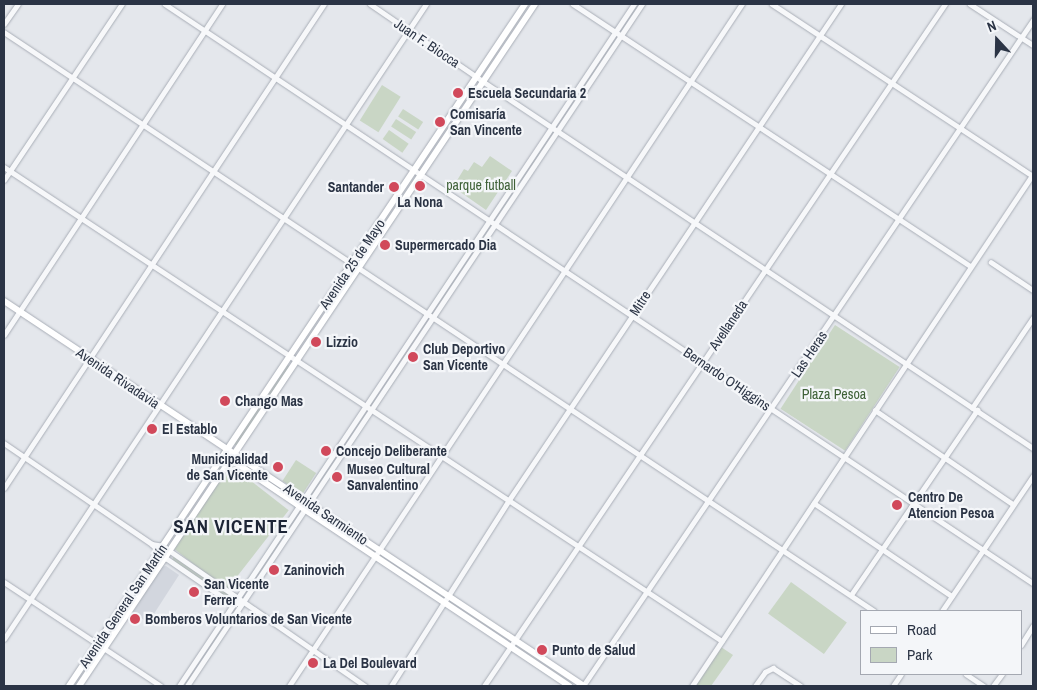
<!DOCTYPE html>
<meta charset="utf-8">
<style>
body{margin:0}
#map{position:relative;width:1037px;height:690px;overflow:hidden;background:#e4e7ec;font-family:"Archivo Narrow",sans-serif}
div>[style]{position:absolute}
.built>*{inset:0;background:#d2d6de}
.green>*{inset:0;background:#c9d6c5;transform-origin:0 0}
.roads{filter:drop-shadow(0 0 1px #a9aeb7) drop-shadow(0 0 1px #a9aeb7)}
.minor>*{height:4.5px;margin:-2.25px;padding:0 2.25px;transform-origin:2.25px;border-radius:2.25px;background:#f7f8fa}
.tertiary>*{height:5px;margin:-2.5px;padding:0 2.5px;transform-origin:2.5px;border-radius:2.5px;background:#f7f8fa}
.secondary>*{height:6px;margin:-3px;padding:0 3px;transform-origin:3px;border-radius:3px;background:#fff}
.dots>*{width:14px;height:14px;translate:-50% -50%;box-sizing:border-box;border:2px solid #f4f6f9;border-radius:50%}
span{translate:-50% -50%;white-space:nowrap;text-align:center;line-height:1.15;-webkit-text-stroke:4.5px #f4f6f9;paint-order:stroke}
.street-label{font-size:14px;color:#2b3445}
.poi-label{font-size:14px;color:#2b3445;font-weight:700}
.left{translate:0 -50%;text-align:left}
.right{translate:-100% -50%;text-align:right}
.park-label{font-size:14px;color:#3f6138}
.district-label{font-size:19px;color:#1d2536;font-weight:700;letter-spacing:1px}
.frame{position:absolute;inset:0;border:5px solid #2b3445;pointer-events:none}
.legend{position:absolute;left:860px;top:610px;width:162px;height:65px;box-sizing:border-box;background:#f4f6f9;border:1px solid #a4a8b1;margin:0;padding:6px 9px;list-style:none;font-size:15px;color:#2b3445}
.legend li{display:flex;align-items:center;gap:10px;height:25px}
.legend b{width:25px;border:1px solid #a4a8b1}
.north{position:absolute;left:972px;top:15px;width:50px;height:50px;-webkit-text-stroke:4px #f4f6f9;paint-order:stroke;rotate:339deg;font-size:14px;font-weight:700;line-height:20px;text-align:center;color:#2b3445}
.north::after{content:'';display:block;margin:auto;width:18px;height:22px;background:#2b3445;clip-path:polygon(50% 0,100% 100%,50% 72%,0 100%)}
</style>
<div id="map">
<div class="built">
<i style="clip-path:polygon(166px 566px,179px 575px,148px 623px,133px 612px,161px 567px)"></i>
</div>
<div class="green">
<i style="left:382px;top:85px;width:22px;height:42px;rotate:32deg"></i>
<i style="left:403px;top:109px;width:24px;height:9px;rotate:33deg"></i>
<i style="left:396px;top:119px;width:24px;height:9px;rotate:33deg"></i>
<i style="left:389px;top:130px;width:24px;height:11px;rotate:35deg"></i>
<i style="clip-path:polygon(490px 156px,512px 171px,486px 210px,453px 187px,464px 169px,468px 171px,474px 162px,482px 167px)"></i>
<i style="left:835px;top:325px;width:77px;height:100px;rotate:33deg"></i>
<i style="clip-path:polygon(288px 365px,290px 367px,237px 446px,234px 444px)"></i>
<i style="left:296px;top:460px;width:24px;height:25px;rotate:33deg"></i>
<i style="left:232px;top:466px;width:72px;height:101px;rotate:38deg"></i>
<i style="left:220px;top:467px;width:2px;height:93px;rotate:27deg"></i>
<i style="clip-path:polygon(174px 556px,230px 594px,228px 599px,172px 560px)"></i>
<i style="left:791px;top:582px;width:69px;height:39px;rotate:36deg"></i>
<i style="clip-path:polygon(721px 647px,733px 655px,711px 686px,695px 686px)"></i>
</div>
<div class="roads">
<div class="minor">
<i style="left:165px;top:4px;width:1043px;rotate:33.71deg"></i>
<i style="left:573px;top:4px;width:476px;rotate:33.4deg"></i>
<i style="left:772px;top:4px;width:313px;rotate:33.4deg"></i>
<i style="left:970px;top:4px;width:75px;rotate:33.1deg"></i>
<i style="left:4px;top:24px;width:24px;rotate:-55deg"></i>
<i style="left:4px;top:32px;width:1045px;rotate:33.64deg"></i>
<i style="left:484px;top:82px;width:660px;rotate:33.69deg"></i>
<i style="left:4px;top:167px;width:860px;rotate:33.43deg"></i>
<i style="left:4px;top:180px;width:212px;rotate:-56.2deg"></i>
<i style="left:991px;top:262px;width:50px;rotate:33.7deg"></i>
<i style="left:4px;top:335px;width:396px;rotate:-56.6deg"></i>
<i style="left:972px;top:408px;width:109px;rotate:-55.9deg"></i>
<i style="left:875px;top:410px;width:167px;rotate:34.3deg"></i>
<i style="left:4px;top:443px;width:179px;rotate:34.3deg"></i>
<i style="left:152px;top:544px;width:11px;rotate:10deg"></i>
<i style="left:163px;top:546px;width:246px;rotate:34.7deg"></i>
<i style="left:4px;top:488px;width:580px;rotate:-56.53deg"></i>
<i style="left:814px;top:503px;width:166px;rotate:34deg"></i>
<i style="left:152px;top:544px;width:20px;rotate:45deg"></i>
<i style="left:166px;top:558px;width:81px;rotate:34.5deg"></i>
<i style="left:233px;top:604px;width:9px"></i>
<i style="left:4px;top:582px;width:188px;rotate:33.5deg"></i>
<i style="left:851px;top:595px;width:224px;rotate:-55.7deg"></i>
<i style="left:942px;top:611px;width:163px;rotate:-56deg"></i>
<i style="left:4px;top:639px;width:762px;rotate:-56.39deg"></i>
<i style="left:1021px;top:645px;width:22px;rotate:-58deg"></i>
<i style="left:966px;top:674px;width:22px;rotate:34deg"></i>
<i style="left:179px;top:686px;width:820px;rotate:-56.29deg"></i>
<i style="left:187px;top:686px;width:820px;rotate:-56.29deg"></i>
<i style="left:289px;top:686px;width:819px;rotate:-56.41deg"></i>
<i style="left:391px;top:686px;width:220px;rotate:-57.6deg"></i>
<i style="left:509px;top:500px;width:597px;rotate:-56.2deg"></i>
<i style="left:484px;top:686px;width:823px;rotate:-55.94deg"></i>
<i style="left:583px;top:686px;width:804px;rotate:-55.95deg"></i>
<i style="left:692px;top:686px;width:615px;rotate:-56.34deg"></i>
<i style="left:755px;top:686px;width:17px;rotate:-54deg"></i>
<i style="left:765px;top:672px;width:9px;rotate:-27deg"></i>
<i style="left:773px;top:668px;width:33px;rotate:33deg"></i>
<i style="left:893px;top:686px;width:14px;rotate:-56deg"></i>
<i style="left:993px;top:686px;width:15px;rotate:-53deg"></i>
</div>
<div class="tertiary">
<i style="left:370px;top:4px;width:138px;rotate:34.4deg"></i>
</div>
<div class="secondary">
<i style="left:4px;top:301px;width:696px;rotate:33.58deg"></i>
<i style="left:233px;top:455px;width:9px;rotate:69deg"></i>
<i style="left:236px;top:463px;width:75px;rotate:34.1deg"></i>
<i style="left:298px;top:505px;width:326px;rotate:33.7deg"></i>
<i style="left:69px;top:686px;width:820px;rotate:-56.23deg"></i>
<i style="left:79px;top:686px;width:820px;rotate:-56.23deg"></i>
</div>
</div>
<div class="dots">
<i style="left:458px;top:93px;background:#d1495b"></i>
<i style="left:440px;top:122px;background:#d1495b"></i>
<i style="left:420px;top:186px;background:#d1495b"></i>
<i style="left:394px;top:187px;background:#d1495b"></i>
<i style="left:385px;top:245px;background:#d1495b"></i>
<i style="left:316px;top:342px;background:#d1495b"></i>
<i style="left:413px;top:357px;background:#d1495b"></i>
<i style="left:225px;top:401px;background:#d1495b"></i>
<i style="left:152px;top:429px;background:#d1495b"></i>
<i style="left:326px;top:451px;background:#d1495b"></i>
<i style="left:278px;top:467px;background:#d1495b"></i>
<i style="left:337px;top:477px;background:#d1495b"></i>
<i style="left:897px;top:505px;background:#d1495b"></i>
<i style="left:274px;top:570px;background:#d1495b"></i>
<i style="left:194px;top:592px;background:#d1495b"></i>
<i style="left:135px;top:619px;background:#d1495b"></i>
<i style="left:542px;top:650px;background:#d1495b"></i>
<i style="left:313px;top:663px;background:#d1495b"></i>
</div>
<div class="street-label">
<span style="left:427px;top:43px;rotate:34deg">Juan F. Biocca</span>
<span style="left:352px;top:264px;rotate:-56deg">Avenida 25 de Mayo</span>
<span style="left:640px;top:303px;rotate:-57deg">Mitre</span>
<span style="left:728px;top:325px;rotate:-56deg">Avellaneda</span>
<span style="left:809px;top:354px;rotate:-56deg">Las Heras</span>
<span style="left:118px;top:378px;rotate:34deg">Avenida Rivadavia</span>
<span style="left:727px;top:379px;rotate:34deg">Bernardo O'Higgins</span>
<span style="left:326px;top:514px;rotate:34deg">Avenida Sarmiento</span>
<span style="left:123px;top:606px;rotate:-56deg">Avenida General San Martín</span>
</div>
<div class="poi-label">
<span class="left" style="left:468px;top:93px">Escuela Secundaria 2</span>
<span class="left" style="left:450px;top:122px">Comisaría<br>San Vincente</span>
<span class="right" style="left:384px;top:187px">Santander</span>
<span style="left:420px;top:202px">La Nona</span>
<span class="left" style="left:395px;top:245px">Supermercado Dia</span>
<span class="left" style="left:326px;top:342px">Lizzio</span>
<span class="left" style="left:423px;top:357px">Club Deportivo<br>San Vicente</span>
<span class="left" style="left:235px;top:401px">Chango Mas</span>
<span class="left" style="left:162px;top:429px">El Establo</span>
<span class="left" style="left:336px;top:451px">Concejo Deliberante</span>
<span class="right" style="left:268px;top:467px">Municipalidad<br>de San Vicente</span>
<span class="left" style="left:347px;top:477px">Museo Cultural<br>Sanvalentino</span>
<span class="left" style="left:908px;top:505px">Centro De<br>Atencion Pesoa</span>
<span class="left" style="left:284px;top:570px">Zaninovich</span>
<span class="left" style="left:204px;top:592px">San Vicente<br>Ferrer</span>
<span class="left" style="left:145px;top:619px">Bomberos Voluntarios de San Vicente</span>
<span class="left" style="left:552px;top:650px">Punto de Salud</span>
<span class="left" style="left:323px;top:663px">La Del Boulevard</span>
</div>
<div class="park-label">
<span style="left:481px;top:185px">parque futball</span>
<span style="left:834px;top:394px">Plaza Pesoa</span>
</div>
<div class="district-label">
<span style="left:231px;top:527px">SAN VICENTE</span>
</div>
<div class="frame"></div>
<ul class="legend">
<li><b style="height:6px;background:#fff"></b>Road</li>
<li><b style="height:14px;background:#c9d6c5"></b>Park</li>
</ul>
<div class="north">N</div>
</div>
